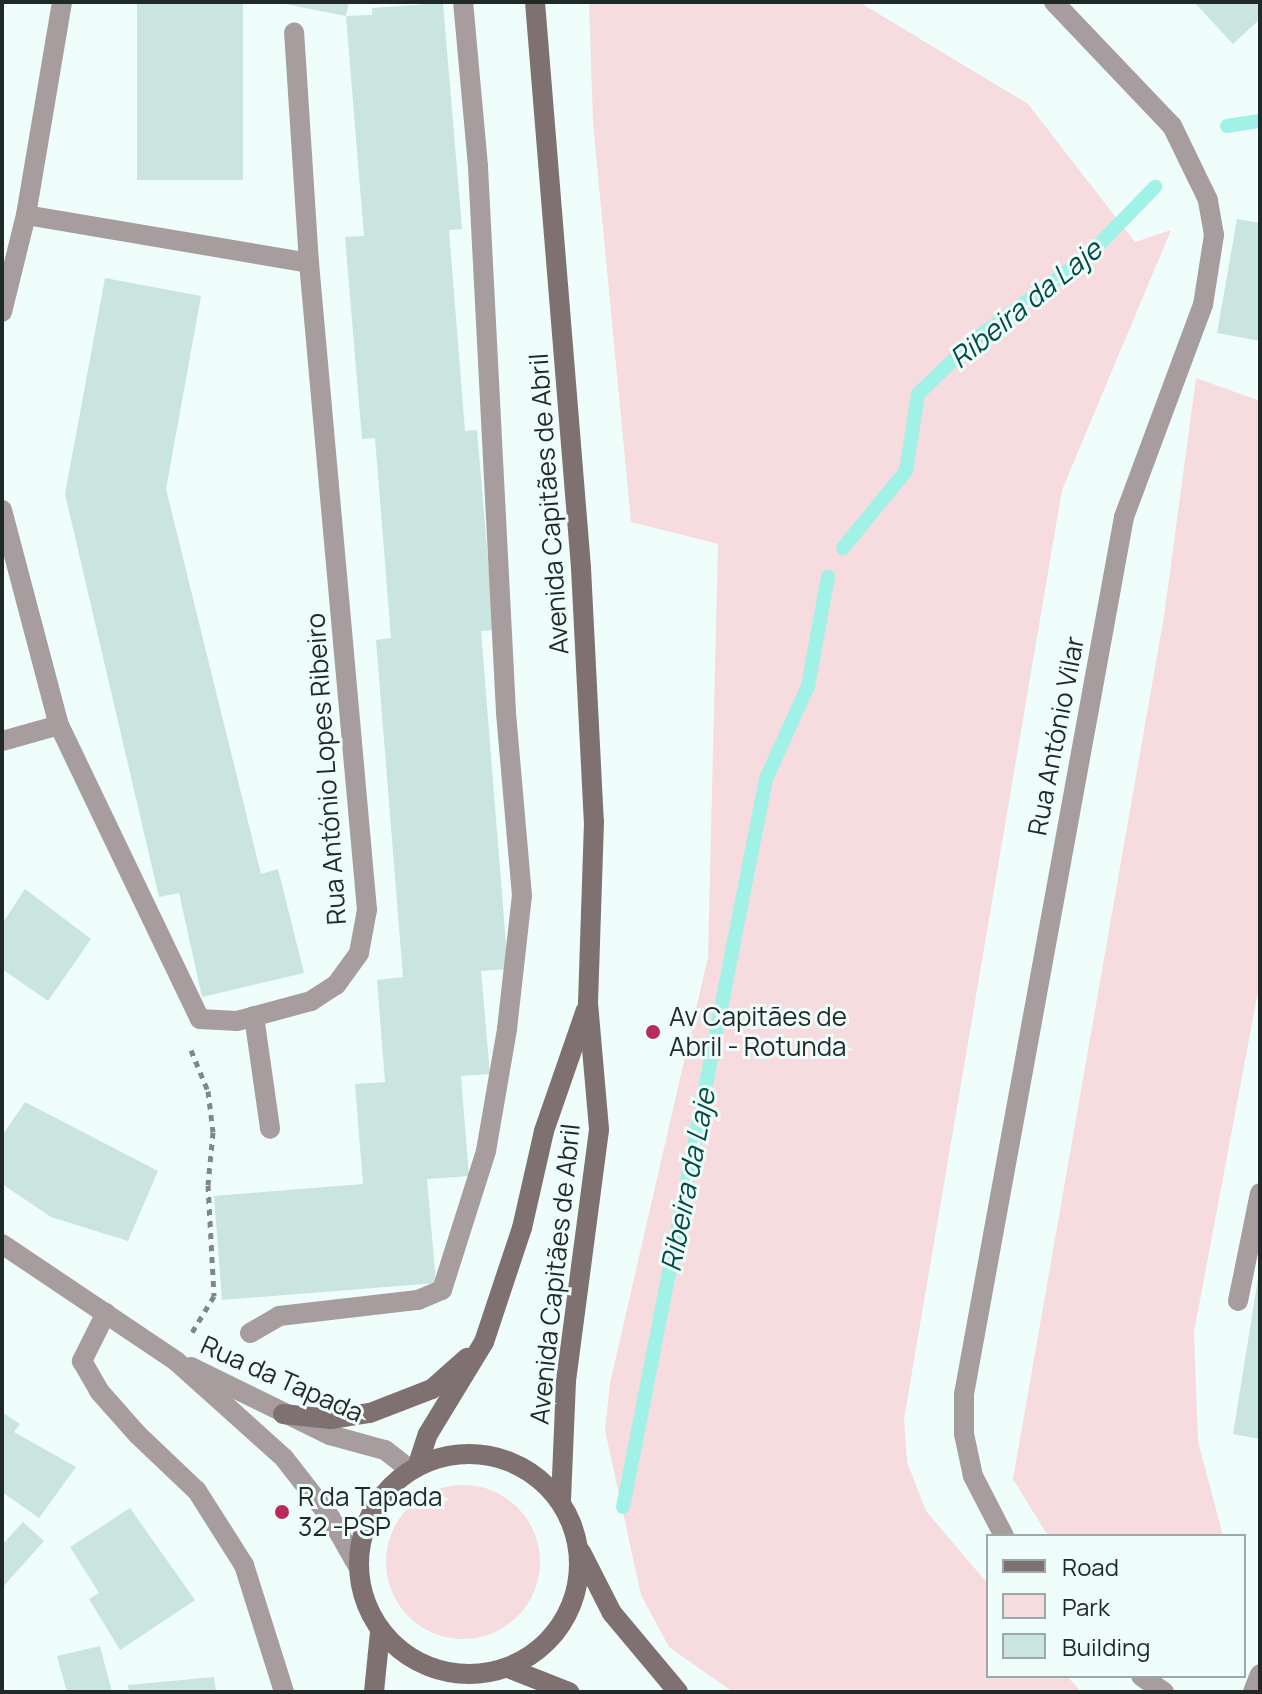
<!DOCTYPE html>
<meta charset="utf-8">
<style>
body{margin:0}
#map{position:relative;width:1262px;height:1694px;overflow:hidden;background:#effefb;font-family:Manrope,sans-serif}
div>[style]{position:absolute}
.green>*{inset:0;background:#f6dbdf}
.round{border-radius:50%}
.stream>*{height:14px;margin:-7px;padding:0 7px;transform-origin:7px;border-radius:7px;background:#a0f2e6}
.building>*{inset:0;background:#cae4df;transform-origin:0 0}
.path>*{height:5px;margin-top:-2.5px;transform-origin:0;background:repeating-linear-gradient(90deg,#7d8987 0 6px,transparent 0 12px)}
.lane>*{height:20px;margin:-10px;padding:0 10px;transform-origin:10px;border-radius:10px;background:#a79c9e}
.street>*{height:20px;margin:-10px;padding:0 10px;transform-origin:10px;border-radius:10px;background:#a79c9e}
.secondary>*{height:20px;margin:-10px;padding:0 10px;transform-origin:10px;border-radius:10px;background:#7f7072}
.secondary>.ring{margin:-10px;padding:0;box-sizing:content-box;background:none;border:20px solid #7f7072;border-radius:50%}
.dots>*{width:22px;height:22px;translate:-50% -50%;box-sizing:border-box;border:4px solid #effefb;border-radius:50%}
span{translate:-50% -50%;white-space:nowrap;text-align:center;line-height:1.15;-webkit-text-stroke:6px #effefb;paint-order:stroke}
.street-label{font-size:26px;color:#1f2927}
.poi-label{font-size:26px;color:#1f2927}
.left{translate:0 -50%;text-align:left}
.water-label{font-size:28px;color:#004c45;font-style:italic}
.frame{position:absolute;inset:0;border:4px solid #1f2927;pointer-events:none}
.legend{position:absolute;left:986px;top:1534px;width:260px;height:144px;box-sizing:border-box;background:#effefb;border:2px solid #9ca9a6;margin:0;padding:10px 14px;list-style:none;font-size:24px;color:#1f2927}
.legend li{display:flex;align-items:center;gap:16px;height:40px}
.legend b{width:40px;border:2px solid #9ca9a6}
</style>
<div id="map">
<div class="green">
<i style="clip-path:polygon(589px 2px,859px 2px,1028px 104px,1135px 242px,1171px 230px,1062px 490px,904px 1419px,907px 1462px,926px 1511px,988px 1584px,988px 1676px,1067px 1676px,1081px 1692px,733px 1692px,669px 1647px,641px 1595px,605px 1430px,610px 1383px,708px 957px,718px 544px,631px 522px,593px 123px)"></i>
<i style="clip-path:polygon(1196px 378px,1260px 401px,1260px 981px,1194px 1332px,1198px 1441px,1223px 1536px,1048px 1536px,1013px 1479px,1164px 616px)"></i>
<i class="round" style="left:386px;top:1485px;width:154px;height:154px"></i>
</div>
<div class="stream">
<i style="left:1227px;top:126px;width:33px;rotate:-9deg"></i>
<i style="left:843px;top:548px;width:99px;rotate:-50.7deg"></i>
<i style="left:906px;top:471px;width:78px;rotate:-81.1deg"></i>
<i style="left:918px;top:394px;width:76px;rotate:-43.9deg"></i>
<i style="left:973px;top:341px;width:142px;rotate:-36.4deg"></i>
<i style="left:1087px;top:257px;width:98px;rotate:-45.8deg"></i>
<i style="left:623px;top:1507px;width:742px;rotate:-78.89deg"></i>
<i style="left:766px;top:779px;width:102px;rotate:-65.7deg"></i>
<i style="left:808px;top:686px;width:111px;rotate:-79.6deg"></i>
</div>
<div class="building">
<i style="left:137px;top:2px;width:106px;height:178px"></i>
<i style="clip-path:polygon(275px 2px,349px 2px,346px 16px,372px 15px,372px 8px,443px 3px,462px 229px,449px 230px,465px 431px,477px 430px,494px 630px,481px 631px,508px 969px,481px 971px,490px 1074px,461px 1076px,469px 1176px,427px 1179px,436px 1283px,222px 1300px,214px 1196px,363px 1184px,355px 1084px,385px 1082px,377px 980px,403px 977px,376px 640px,391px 638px,375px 438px,362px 439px,345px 237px,364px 236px,346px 16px)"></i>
<i style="clip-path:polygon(1194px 2px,1260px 2px,1260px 19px,1233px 44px)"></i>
<i style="clip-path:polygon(1237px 219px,1260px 223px,1260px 341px,1217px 333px)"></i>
<i style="clip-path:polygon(105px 278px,201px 296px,166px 489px,261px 874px,278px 869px,304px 973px,202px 997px,179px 893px,159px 897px,65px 494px)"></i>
<i style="clip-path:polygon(25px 889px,91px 939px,48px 1001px,2px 969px,2px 924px)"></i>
<i style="clip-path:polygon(25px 1102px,158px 1171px,128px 1241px,51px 1217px,2px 1184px,2px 1136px)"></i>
<i style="clip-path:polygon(1260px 1266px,1260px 1439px,1233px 1434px)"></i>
<i style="clip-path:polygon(2px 1412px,20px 1424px,14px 1432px,76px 1467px,39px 1518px,2px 1492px)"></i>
<i style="clip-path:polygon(130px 1508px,195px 1600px,120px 1650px,89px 1599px,99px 1593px,70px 1547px)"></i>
<i style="clip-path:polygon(23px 1522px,44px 1541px,2px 1588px,2px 1545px)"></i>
<i style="clip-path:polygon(100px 1646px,112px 1692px,67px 1692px,57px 1656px)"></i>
<i style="clip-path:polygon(214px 1677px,216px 1692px,129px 1692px,128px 1685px)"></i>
</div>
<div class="path">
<i style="left:191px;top:1050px;width:44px;rotate:67.5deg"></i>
<i style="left:208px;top:1091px;width:41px;rotate:83deg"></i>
<i style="left:213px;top:1132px;width:53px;rotate:95.4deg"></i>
<i style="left:208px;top:1185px;width:111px;rotate:86.9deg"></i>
<i style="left:214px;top:1296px;width:44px;rotate:121.2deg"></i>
</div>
<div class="lane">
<i style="left:2px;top:741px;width:59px;rotate:-15.7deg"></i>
<i style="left:254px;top:1016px;width:114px;rotate:81.9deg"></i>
<i style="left:250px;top:1333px;width:34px;rotate:-30deg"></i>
<i style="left:279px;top:1316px;width:140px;rotate:-6.6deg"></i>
<i style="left:418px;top:1300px;width:26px;rotate:-23deg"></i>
<i style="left:442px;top:1290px;width:146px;rotate:-72.4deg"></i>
<i style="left:486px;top:1151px;width:124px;rotate:-80.2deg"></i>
<i style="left:507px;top:1029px;width:134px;rotate:-83.6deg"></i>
<i style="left:522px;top:896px;width:185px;rotate:-95deg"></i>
<i style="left:506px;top:712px;width:547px;rotate:-92.94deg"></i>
<i style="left:478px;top:166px;width:165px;rotate:-95.2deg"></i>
</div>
<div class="street">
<i style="left:26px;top:215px;width:287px;rotate:9.6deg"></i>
<i style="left:2px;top:312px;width:100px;rotate:-76.1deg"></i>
<i style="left:26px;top:215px;width:216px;rotate:-80.4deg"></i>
<i style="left:2px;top:510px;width:222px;rotate:75.2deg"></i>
<i style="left:59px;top:725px;width:326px;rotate:64.4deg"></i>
<i style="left:200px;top:1019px;width:37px;rotate:3deg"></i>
<i style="left:237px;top:1021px;width:77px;rotate:-15.1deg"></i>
<i style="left:311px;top:1001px;width:30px;rotate:-33deg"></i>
<i style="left:336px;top:985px;width:39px;rotate:-54deg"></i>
<i style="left:359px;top:953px;width:44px;rotate:-79.5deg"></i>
<i style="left:367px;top:910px;width:650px;rotate:-95.12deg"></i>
<i style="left:309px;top:263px;width:231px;rotate:-93.7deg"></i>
<i style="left:2px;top:1244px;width:210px;rotate:33.9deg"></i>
<i style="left:176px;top:1361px;width:145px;rotate:41.9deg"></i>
<i style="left:284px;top:1458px;width:75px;rotate:52.1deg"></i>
<i style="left:330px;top:1517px;width:55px;rotate:60.6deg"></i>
<i style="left:1238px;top:1301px;width:110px;rotate:-78.5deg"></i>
<i style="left:106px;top:1313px;width:54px;rotate:116.6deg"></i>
<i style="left:82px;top:1361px;width:34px;rotate:60deg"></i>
<i style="left:99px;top:1391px;width:57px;rotate:48.5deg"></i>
<i style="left:137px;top:1434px;width:83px;rotate:43.5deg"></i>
<i style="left:197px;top:1491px;width:88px;rotate:57.6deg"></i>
<i style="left:244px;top:1565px;width:133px;rotate:72.5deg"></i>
<i style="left:191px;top:1367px;width:155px;rotate:26.1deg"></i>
<i style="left:330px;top:1435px;width:57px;rotate:15.3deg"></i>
<i style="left:385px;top:1450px;width:29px;rotate:38deg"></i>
<i style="left:1004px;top:1536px;width:68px;rotate:-117.3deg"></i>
<i style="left:973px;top:1476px;width:43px;rotate:-102.1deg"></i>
<i style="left:964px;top:1434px;width:40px;rotate:-90deg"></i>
<i style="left:964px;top:1394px;width:891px;rotate:-79.66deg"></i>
<i style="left:1124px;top:517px;width:226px;rotate:-69.6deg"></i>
<i style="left:1203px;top:305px;width:71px;rotate:-81.1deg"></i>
<i style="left:1214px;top:235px;width:36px;rotate:-100deg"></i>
<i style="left:1208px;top:200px;width:82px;rotate:-115.9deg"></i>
<i style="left:1172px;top:126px;width:171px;rotate:-133.6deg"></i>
<i style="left:1141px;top:1676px;width:28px;rotate:35deg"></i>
<i style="left:1253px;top:1692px;width:19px;rotate:-69deg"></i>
</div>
<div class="secondary">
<i style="left:535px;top:2px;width:568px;rotate:85.35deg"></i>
<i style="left:581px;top:568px;width:254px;rotate:87.1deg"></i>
<i style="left:594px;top:822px;width:181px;rotate:91.9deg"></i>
<i style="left:588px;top:1003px;width:127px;rotate:85deg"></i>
<i style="left:599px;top:1130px;width:253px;rotate:97.5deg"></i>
<i style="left:566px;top:1381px;width:121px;rotate:92.4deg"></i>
<i style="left:283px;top:1414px;width:48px;rotate:5.9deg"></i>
<i style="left:331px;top:1419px;width:39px;rotate:-9deg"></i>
<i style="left:370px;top:1413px;width:66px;rotate:-21.2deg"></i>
<i style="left:432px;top:1389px;width:47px;rotate:-41.5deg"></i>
<i class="ring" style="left:359px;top:1454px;width:200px;height:200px"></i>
<i style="left:419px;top:1461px;width:28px;rotate:-72deg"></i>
<i style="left:428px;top:1434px;width:108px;rotate:-58.7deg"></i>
<i style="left:484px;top:1342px;width:120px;rotate:-71.6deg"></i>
<i style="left:522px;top:1228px;width:99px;rotate:-77.2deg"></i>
<i style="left:544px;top:1131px;width:128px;rotate:-70.9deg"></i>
<i style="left:581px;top:1552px;width:68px;rotate:63.1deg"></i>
<i style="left:612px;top:1613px;width:103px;rotate:50.1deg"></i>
<i style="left:508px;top:1668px;width:66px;rotate:21.5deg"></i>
<i style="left:374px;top:1692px;width:60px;rotate:-84.3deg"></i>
</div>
<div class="dots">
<i style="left:653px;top:1032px;background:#b82a5a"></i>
<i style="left:282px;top:1512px;background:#b82a5a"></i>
</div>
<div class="street-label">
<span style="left:549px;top:504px;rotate:-94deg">Avenida Capitães de Abril</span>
<span style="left:1056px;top:736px;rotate:-79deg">Rua António Vilar</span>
<span style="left:326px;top:769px;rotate:-94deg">Rua António Lopes Ribeiro</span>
<span style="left:555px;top:1274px;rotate:-84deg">Avenida Capitães de Abril</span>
<span style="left:282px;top:1379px;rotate:24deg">Rua da Tapada</span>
</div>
<div class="poi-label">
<span class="left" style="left:669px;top:1032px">Av Capitães de<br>Abril - Rotunda</span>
<span class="left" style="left:298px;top:1512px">R da Tapada<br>32 -PSP</span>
</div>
<div class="water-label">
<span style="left:1025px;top:303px;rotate:-39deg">Ribeira da Laje</span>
<span style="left:687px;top:1180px;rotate:-79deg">Ribeira da Laje</span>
</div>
<div class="frame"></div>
<ul class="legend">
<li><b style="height:10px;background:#7f7072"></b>Road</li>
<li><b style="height:22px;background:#f6dbdf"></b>Park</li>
<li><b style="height:22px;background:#cae4df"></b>Building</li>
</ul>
</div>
